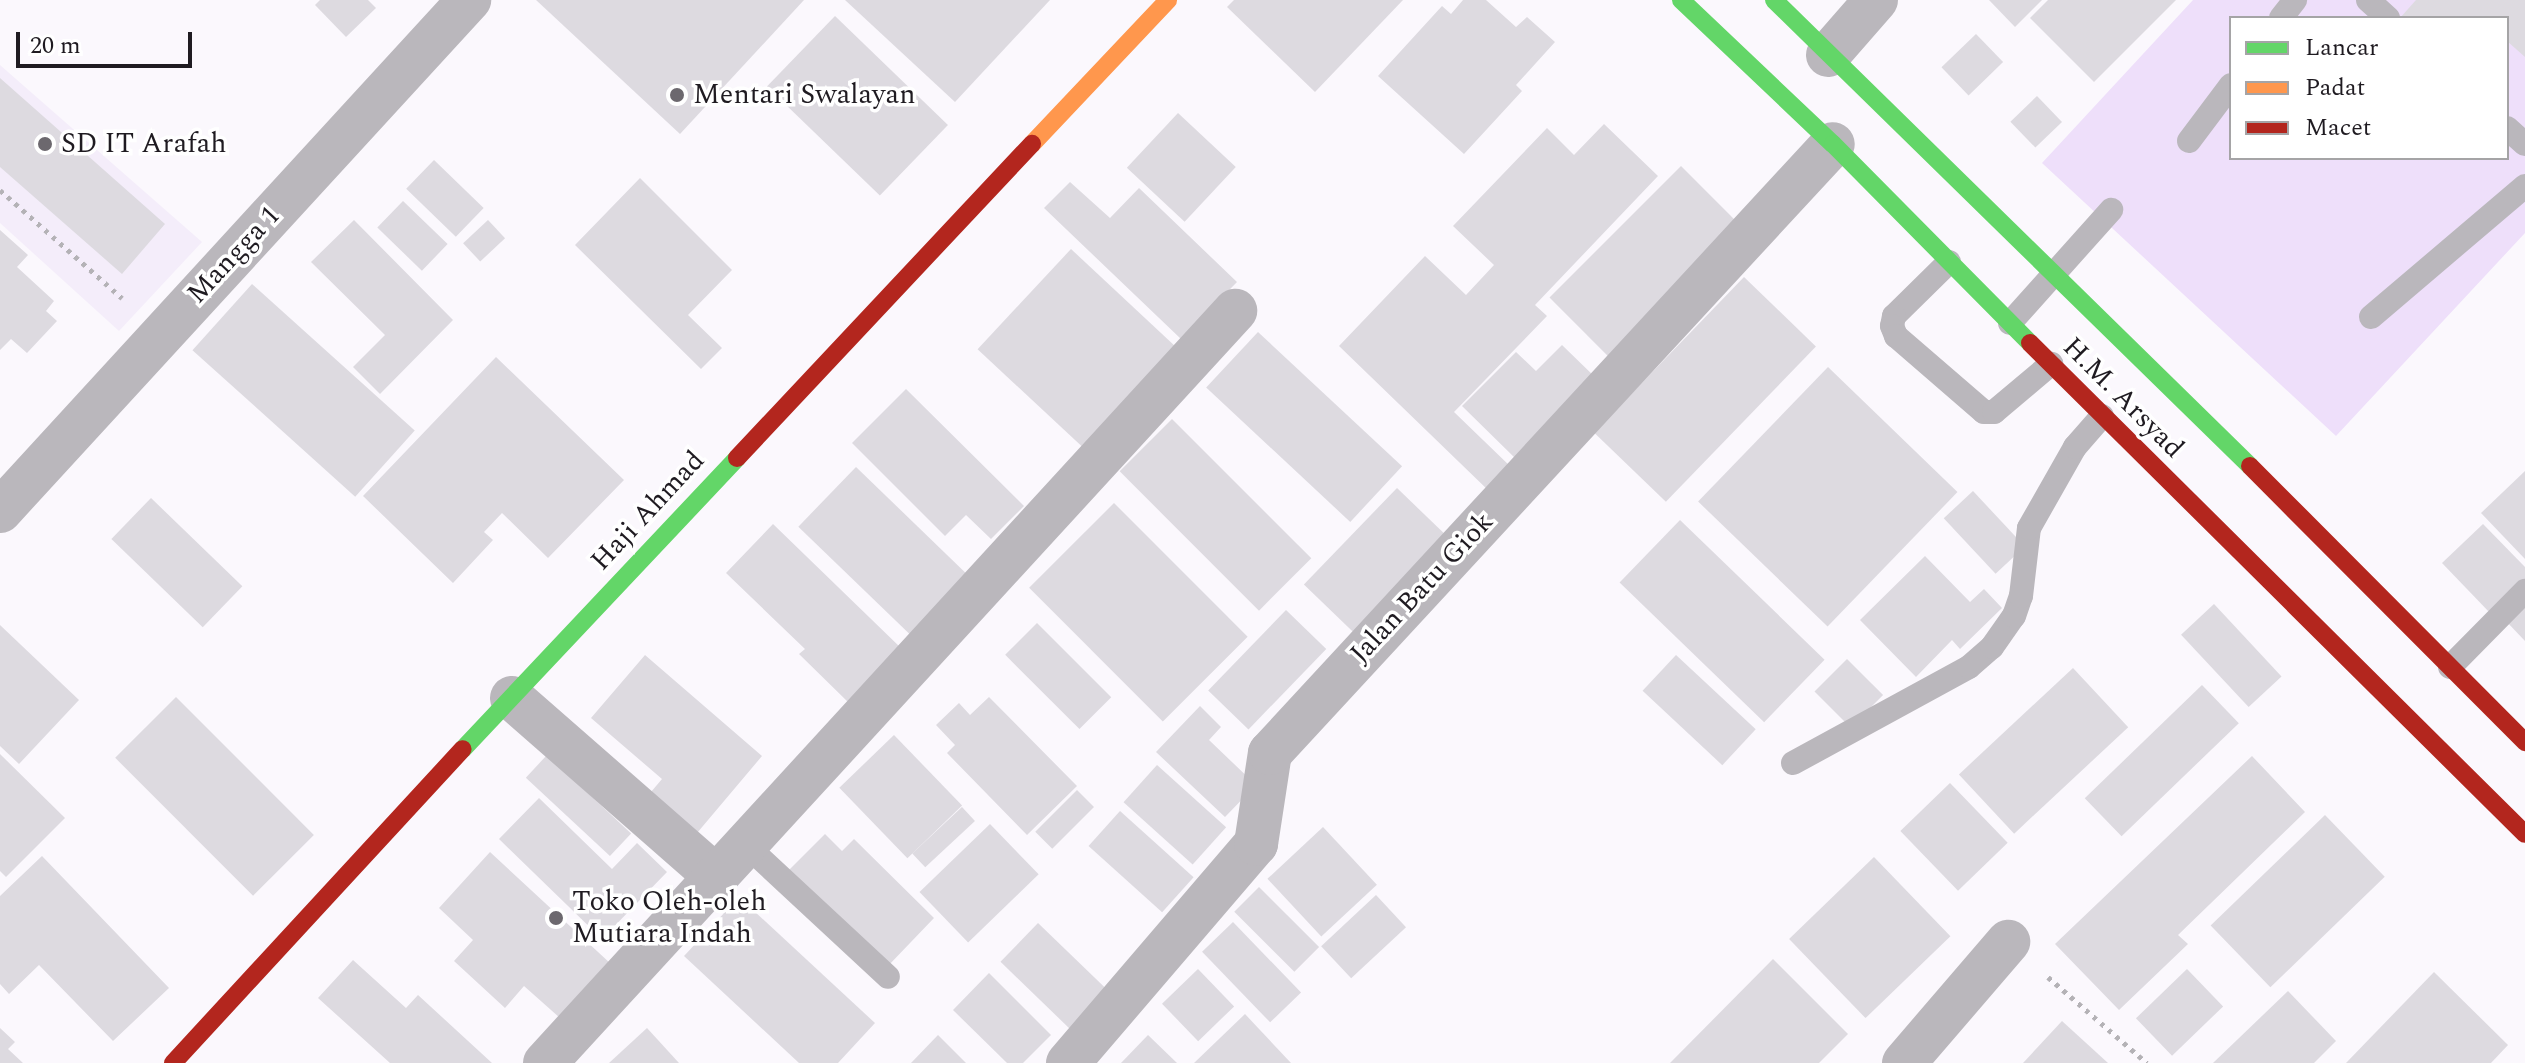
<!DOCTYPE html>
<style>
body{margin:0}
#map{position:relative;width:2525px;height:1063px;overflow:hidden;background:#fbf8fd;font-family:Spectral,serif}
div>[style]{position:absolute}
.built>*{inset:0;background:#f4edfa}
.green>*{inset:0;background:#eedffa}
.building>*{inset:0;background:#dddae0;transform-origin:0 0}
.path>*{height:5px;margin-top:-2.5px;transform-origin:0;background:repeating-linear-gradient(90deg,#b4b2b6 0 4px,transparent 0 10px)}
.lane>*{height:24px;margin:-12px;padding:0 12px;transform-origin:12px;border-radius:12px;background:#bab7bc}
.street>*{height:44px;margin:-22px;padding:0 22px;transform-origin:22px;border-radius:22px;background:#bab7bc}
.fast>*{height:18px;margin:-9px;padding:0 9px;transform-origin:9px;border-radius:9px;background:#63d668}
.slow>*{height:18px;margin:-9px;padding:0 9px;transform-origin:9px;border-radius:9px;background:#ff974d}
.jam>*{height:18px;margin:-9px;padding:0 9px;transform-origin:9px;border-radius:9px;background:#b3261e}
.dots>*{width:22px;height:22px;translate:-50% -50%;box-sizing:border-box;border:4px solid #fff;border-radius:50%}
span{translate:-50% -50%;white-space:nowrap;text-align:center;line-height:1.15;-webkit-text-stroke:7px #fff;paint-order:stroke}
.poi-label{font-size:28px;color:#1f1b21}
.left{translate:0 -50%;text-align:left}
.street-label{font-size:28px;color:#1f1b21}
.legend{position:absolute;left:2229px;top:16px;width:280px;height:144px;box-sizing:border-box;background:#fff;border:2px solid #a5a4a6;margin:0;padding:10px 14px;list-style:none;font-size:24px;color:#1f1b21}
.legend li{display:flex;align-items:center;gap:16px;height:40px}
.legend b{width:40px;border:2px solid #a5a4a6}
.scale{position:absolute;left:16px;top:32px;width:176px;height:36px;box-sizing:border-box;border:4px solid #1f1b21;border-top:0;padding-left:10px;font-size:24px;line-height:28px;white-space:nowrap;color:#1f1b21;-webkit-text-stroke:6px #fff;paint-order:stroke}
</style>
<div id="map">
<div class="built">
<i style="clip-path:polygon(0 65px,202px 242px,119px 331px,0 223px)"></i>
</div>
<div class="green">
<i style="clip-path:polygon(evenodd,2193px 0,2525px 0,2525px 233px,2336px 436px,2042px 163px,2193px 0,2231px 18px,2507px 18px,2507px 158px,2231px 158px,2231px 18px)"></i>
</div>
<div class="building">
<i style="clip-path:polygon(320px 0,368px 0,376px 8px,346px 37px,315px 5px)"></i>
<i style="clip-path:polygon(536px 0,804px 0,680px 134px)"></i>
<i style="clip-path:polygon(845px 0,1050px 0,955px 102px)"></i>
<i style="clip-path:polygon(1234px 0,1403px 0,1315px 92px,1227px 7px)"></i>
<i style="clip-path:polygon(1463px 0,1486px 0,1516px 27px,1527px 17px,1555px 42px,1516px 85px,1522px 91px,1464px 154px,1378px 76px,1442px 6px,1451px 14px)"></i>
<i style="clip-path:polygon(1989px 0,2042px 0,2015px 27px)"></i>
<i style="clip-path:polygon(2048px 0,2176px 0,2094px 82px,2030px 18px)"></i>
<i style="clip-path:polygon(2416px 0,2525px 0,2525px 57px,2507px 41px,2507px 18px,2400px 18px)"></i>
<i style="left:835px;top:16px;width:157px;height:98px;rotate:44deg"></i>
<i style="left:1976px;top:34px;width:39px;height:48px;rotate:46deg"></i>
<i style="clip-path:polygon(0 78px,165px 224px,122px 274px,0 167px)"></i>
<i style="left:2037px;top:96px;width:36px;height:37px;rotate:46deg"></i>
<i style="left:1178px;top:113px;width:79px;height:75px;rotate:43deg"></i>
<i style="clip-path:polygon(1604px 124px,1658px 176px,1535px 305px,1547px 316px,1454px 412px,1512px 468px,1490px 492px,1339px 346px,1425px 256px,1466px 295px,1494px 265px,1453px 226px,1547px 128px,1574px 155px)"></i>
<i style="left:434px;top:160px;width:69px;height:40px;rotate:44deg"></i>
<i style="left:1681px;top:166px;width:84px;height:186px;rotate:45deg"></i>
<i style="clip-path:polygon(640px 178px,732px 270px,688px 315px,722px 348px,701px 369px,575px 245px)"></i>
<i style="clip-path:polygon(1070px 182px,1110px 218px,1139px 188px,1237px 282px,1181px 339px,1044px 208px)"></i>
<i style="left:403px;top:201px;width:62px;height:37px;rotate:44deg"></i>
<i style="clip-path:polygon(354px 220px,453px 320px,380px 394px,353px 367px,385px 335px,311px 262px)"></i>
<i style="left:488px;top:220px;width:25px;height:34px;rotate:47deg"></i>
<i style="clip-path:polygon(0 230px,28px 255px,17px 267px,54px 301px,46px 311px,57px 321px,27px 353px,11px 339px,0 350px)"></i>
<i style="left:1071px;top:249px;width:156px;height:137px;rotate:43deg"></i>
<i style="left:1744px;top:277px;width:100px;height:216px;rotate:44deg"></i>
<i style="left:252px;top:284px;width:219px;height:89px;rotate:42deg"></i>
<i style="left:1258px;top:332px;width:197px;height:76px;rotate:43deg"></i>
<i style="clip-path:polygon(1562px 345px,1597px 379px,1517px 460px,1462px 406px,1516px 352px,1536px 371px)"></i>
<i style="clip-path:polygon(496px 357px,624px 480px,548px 558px,502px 513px,484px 532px,493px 540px,453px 583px,363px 496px)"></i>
<i style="left:1828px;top:367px;width:180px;height:187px;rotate:44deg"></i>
<i style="clip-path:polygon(906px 389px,1024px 506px,991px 539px,966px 515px,945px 536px,852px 443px)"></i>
<i style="left:1172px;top:419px;width:197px;height:74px;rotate:45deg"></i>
<i style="left:856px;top:467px;width:160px;height:83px;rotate:44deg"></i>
<i style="clip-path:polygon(2525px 471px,2525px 559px,2481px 513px)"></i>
<i style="left:1397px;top:488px;width:75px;height:134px;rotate:44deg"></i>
<i style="left:1973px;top:491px;width:76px;height:40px;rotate:47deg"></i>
<i style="left:151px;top:498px;width:127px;height:57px;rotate:44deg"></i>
<i style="left:1114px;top:503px;width:189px;height:120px;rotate:45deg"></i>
<i style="left:1680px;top:520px;width:201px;height:87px;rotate:44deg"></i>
<i style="clip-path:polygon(773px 524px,902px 649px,850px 704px,799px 654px,805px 649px,726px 573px)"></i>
<i style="clip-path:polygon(2483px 524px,2525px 567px,2525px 582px,2491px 614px,2442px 563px)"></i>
<i style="clip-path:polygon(1925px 556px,1970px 602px,1984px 589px,2002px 608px,1960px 649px,1952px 640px,1916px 677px,1860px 620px)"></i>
<i style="clip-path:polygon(2525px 601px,2525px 641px,2505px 620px)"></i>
<i style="left:2214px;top:604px;width:99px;height:45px;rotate:47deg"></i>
<i style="left:1286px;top:610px;width:56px;height:112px;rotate:44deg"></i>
<i style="left:1037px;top:623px;width:105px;height:45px;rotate:45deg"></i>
<i style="clip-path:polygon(0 625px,79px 700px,19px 764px,0 746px)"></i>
<i style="clip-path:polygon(645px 655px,762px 756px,692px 839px,645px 799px,662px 779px,591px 718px)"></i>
<i style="left:1676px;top:655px;width:109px;height:49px;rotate:43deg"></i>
<i style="left:1847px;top:659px;width:51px;height:46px;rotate:45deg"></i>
<i style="left:2073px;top:668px;width:81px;height:156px;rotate:47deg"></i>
<i style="left:2202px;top:685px;width:53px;height:163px;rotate:46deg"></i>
<i style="left:176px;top:697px;width:195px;height:86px;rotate:45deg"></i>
<i style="clip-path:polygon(989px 697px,1077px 786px,1027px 835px,947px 753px,955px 745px,936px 725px,959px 703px,970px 715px)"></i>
<i style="clip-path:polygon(1200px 706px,1221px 727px,1209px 740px,1256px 785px,1225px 817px,1156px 752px)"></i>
<i style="left:894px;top:735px;width:98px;height:76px;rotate:46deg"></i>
<i style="clip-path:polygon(0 754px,65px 818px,6px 877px,0 871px)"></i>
<i style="left:547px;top:755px;width:115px;height:31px;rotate:43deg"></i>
<i style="clip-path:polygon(2252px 756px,2305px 812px,2178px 935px,2188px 944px,2119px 1010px,2055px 944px)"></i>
<i style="left:1157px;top:765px;width:93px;height:50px;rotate:42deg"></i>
<i style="left:1950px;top:783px;width:83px;height:69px;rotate:46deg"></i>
<i style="left:1077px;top:790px;width:24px;height:59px;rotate:45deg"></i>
<i style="clip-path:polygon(539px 798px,612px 869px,637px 843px,667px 872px,602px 939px,499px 839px)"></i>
<i style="left:962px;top:807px;width:19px;height:68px;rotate:47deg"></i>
<i style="left:1120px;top:811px;width:99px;height:47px;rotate:42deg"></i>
<i style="left:2325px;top:815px;width:86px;height:159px;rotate:46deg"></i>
<i style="left:990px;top:824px;width:70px;height:98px;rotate:46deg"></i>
<i style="left:1323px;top:827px;width:79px;height:76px;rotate:47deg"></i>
<i style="clip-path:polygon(825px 834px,842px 851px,854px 839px,934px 918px,887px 967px,789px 870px)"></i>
<i style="clip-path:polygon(490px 852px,611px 964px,560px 1018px,524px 986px,505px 1008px,454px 961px,473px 940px,439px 908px)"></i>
<i style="clip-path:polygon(42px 856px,169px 988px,113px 1041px,39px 965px,9px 994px,0 984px,0 896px)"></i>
<i style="left:1874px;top:857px;width:110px;height:118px;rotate:46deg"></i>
<i style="left:1259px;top:887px;width:85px;height:35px;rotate:45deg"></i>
<i style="left:1376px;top:895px;width:44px;height:75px;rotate:47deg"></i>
<i style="clip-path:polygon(739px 897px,875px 1023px,838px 1063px,799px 1063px,684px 956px)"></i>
<i style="left:1233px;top:922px;width:98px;height:43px;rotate:46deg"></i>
<i style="left:1038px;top:923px;width:98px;height:54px;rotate:44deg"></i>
<i style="clip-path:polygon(1773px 959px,1848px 1034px,1819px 1063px,1670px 1063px)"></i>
<i style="clip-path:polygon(353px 960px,406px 1008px,418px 995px,492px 1063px,390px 1063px,318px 998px)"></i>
<i style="left:1198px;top:969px;width:52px;height:50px;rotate:46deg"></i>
<i style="left:2187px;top:969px;width:52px;height:71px;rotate:46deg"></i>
<i style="clip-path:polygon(2434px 972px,2508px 1045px,2491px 1063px,2346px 1063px)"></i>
<i style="clip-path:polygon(989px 973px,1051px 1035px,1023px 1063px,1007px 1063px,953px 1010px)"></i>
<i style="clip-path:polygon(2288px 991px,2336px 1041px,2314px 1063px,2213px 1063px)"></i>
<i style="clip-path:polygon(1245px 1014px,1291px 1063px,1194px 1063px)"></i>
<i style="clip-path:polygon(2062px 1021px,2108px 1063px,2023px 1063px)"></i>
<i style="clip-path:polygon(0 1028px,15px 1042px,8px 1049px,23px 1063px,0 1063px)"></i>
<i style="clip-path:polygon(647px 1028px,679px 1063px,609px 1063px)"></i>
<i style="clip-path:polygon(938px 1035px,966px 1063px,911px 1063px)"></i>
<i style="clip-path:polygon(1148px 1035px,1177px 1063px,1121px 1063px)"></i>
</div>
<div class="path">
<i style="left:0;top:190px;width:163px;rotate:41.5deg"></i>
<i style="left:2048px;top:977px;width:131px;rotate:41deg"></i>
</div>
<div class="lane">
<i style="left:2368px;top:0;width:27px;rotate:42deg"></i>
<i style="left:2281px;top:18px;width:23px;rotate:-52deg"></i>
<i style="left:2507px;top:128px;width:24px;rotate:42deg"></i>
<i style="left:2189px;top:141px;width:70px;rotate:-53.1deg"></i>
<i style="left:1949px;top:262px;width:77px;rotate:135.5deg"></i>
<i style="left:1894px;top:316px;width:10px;rotate:101deg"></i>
<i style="left:1892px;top:326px;width:11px;rotate:68deg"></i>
<i style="left:1896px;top:336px;width:116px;rotate:40.8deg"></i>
<i style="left:1984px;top:412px;width:10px"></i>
<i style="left:1994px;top:412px;width:75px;rotate:-40.1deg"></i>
<i style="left:2371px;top:317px;width:202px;rotate:-40.4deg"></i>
<i style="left:2010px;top:323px;width:152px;rotate:-48.2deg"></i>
<i style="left:2450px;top:667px;width:107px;rotate:-45.4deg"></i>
<i style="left:1793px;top:763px;width:200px;rotate:-28.6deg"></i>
<i style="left:1969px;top:667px;width:30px;rotate:-41deg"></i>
<i style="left:1992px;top:647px;width:38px;rotate:-55deg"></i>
<i style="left:2014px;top:616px;width:21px;rotate:-71deg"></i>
<i style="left:2021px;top:596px;width:68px;rotate:-83.3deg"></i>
<i style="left:2029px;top:528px;width:93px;rotate:-60.4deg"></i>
<i style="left:2075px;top:447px;width:41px;rotate:-48.9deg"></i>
<i style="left:745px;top:844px;width:195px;rotate:42.9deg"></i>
</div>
<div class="street">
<i style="left:1828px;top:55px;width:73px;rotate:-48.9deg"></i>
<i style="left:0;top:511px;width:694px;rotate:-47.45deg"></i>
<i style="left:512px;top:698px;width:270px;rotate:41.2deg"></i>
<i style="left:545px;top:1063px;width:1021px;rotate:-47.46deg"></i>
<i style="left:1068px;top:1063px;width:289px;rotate:-49.4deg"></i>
<i style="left:1256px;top:844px;width:92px;rotate:-81.3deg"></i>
<i style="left:1270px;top:753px;width:829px;rotate:-47.25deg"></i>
<i style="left:1904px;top:1063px;width:160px;rotate:-49.3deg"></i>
</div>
<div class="fast">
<i style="left:1681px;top:0;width:209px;rotate:43.5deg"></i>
<i style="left:1833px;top:144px;width:280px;rotate:45.3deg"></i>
<i style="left:1774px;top:0;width:666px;rotate:44.39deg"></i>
<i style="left:463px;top:749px;width:400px;rotate:-46.7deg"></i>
</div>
<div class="slow">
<i style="left:1032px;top:144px;width:198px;rotate:-46.6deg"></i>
</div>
<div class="jam">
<i style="left:2030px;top:343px;width:697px;rotate:44.77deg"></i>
<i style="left:737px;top:458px;width:431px;rotate:-46.8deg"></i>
<i style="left:2250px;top:466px;width:390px;rotate:45.1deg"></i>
<i style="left:173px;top:1063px;width:427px;rotate:-47.3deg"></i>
</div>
<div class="dots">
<i style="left:677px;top:95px;background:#6c686e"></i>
<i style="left:45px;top:144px;background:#6c686e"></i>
<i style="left:556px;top:918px;background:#6c686e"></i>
</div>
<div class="poi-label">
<span class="left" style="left:693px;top:95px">Mentari Swalayan</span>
<span class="left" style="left:61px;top:144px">SD IT Arafah</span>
<span class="left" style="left:572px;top:918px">Toko Oleh-oleh<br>Mutiara Indah</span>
</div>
<div class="street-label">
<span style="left:234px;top:255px;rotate:-47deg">Mangga 1</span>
<span style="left:2123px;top:398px;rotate:45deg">H.M. Arsyad</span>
<span style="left:648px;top:511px;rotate:-47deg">Haji Ahmad</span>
<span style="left:1422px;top:588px;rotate:-47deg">Jalan Batu Giok</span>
</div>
<ul class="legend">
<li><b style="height:10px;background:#63d668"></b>Lancar</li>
<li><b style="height:10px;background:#ff974d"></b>Padat</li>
<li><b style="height:10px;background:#b3261e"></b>Macet</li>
</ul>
<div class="scale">20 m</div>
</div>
